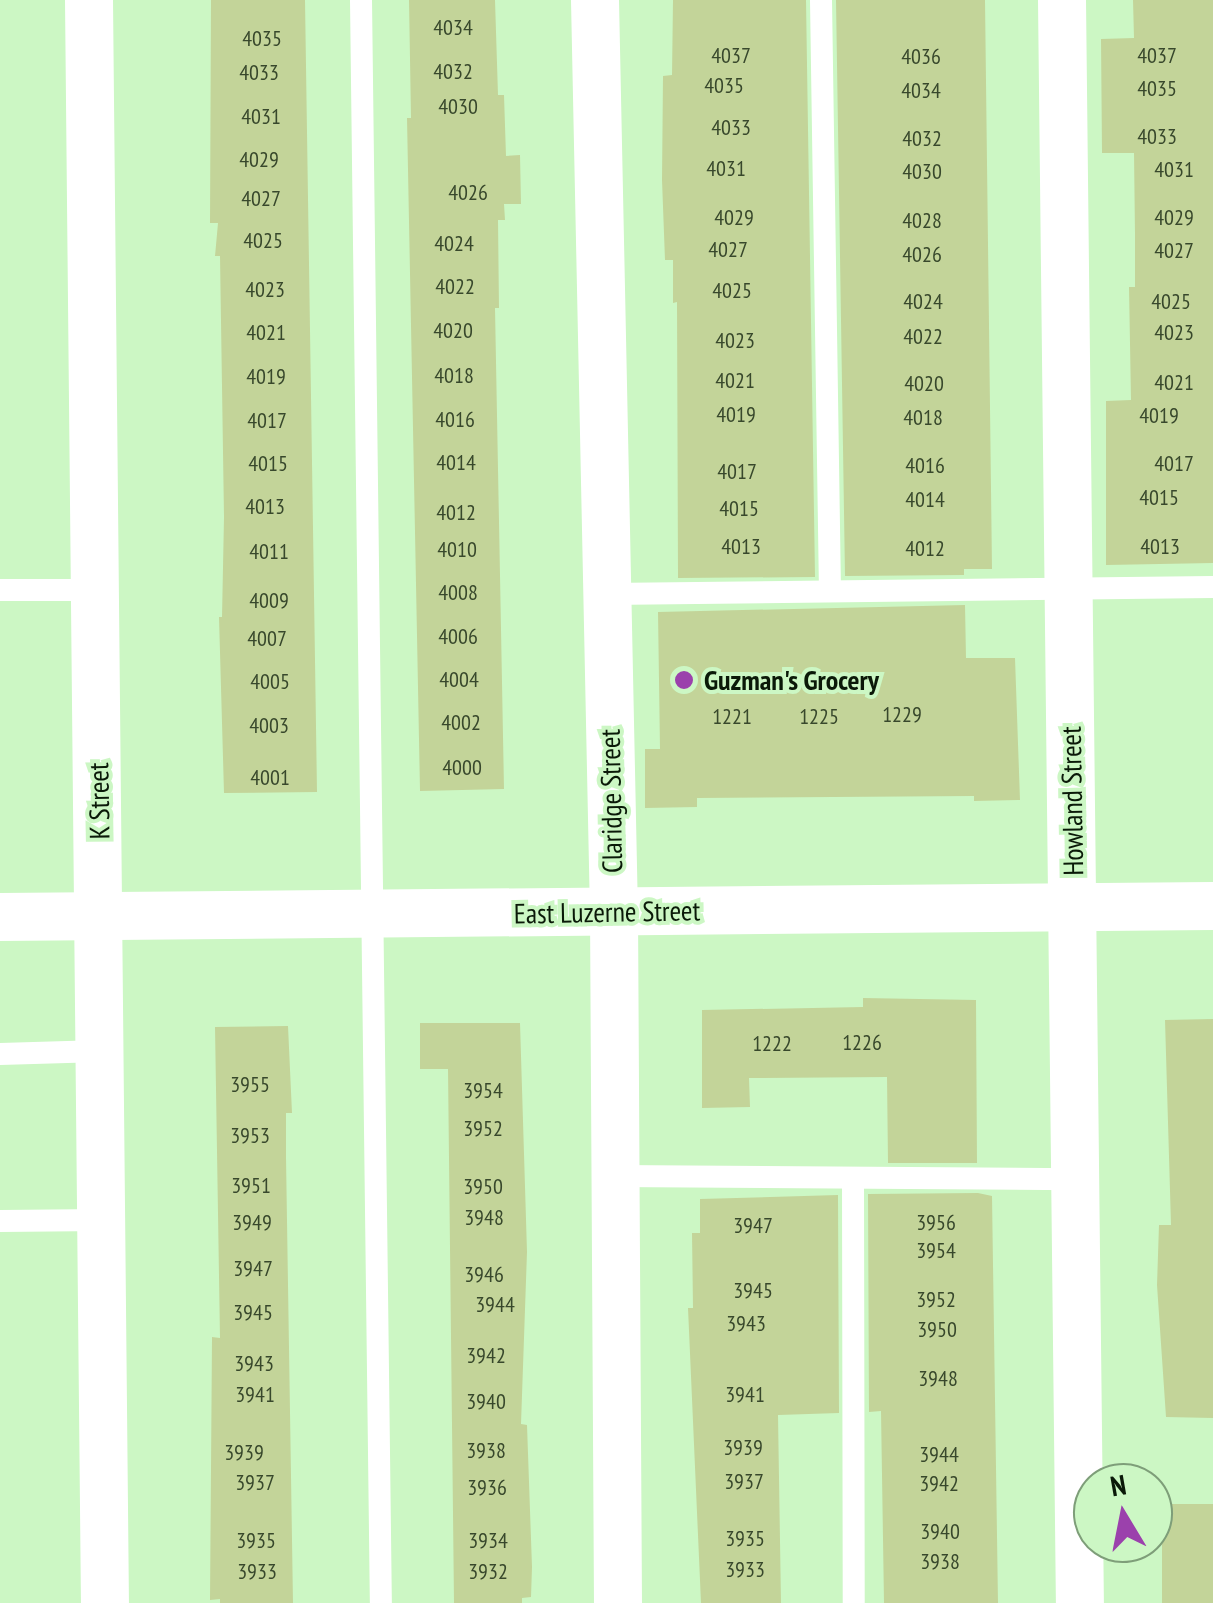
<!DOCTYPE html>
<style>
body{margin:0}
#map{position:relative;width:1213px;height:1603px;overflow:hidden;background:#ccf7c4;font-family:"PT Sans Narrow",sans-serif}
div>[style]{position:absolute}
.building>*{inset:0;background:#c3d499;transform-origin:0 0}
.lane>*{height:22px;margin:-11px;padding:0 11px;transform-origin:11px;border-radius:11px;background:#fff}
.street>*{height:48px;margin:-24px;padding:0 24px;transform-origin:24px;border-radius:24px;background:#fff}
.dots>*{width:28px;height:28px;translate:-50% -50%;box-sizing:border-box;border:5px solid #ccf7c4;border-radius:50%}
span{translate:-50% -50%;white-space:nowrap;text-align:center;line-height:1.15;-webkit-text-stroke:8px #ccf7c4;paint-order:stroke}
.number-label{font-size:22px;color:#38482c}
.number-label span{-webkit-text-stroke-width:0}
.poi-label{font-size:28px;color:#0a1908;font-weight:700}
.left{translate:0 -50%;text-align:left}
.street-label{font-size:28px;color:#0a1908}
.north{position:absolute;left:1073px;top:1463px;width:100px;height:100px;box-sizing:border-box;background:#ccf7c4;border:2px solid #7e9e79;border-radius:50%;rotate:350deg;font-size:28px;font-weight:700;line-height:40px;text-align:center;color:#0a1908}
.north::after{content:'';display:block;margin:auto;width:35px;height:45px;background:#9b41ac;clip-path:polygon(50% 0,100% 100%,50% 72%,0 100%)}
</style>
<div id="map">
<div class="building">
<i style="clip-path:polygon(211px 0,305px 0,317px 792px,224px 793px,219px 617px,222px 617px,224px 517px,220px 256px,215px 256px,218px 223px,210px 223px)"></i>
<i style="clip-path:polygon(409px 0,495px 0,498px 95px,504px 95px,506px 156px,520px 155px,521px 204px,504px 204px,505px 220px,498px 220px,499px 308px,495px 308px,504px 789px,420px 791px,407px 118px,411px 118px)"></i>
<i style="clip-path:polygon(673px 0,806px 0,815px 577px,678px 578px,677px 302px,673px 303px,673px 260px,665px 260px,662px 180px,663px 76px,672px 75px)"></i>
<i style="clip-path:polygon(836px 0,985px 0,992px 569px,964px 569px,964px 575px,845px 576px)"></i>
<i style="clip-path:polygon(1133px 0,1213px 0,1213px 563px,1106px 565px,1106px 401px,1131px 400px,1129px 287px,1135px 287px,1135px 235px,1134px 153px,1102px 153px,1101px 39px,1134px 38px)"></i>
<i style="clip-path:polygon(965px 605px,966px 658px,1015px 658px,1020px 800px,974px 801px,974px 796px,697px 798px,697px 807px,645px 808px,645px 749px,660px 749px,658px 612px)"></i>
<i style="clip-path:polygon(863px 998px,976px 1000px,977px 1163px,888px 1163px,887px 1077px,749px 1078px,750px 1107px,702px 1108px,702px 1010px,863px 1007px)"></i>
<i style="clip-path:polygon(1213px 1019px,1213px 1418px,1166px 1417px,1157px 1285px,1159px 1225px,1171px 1225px,1165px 1020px)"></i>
<i style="clip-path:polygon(420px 1023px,520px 1023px,527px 1252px,521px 1424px,527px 1425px,532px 1567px,531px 1597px,522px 1598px,522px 1603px,454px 1603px,448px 1069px,420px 1069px)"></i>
<i style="clip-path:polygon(288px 1026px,292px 1113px,286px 1113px,286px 1157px,293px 1603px,220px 1603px,220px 1599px,210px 1600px,212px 1337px,220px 1338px,215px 1027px)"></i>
<i style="clip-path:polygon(978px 1193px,992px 1196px,998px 1603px,884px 1603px,881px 1411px,869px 1412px,868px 1194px)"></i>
<i style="clip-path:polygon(838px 1195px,839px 1413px,778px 1415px,781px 1603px,701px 1603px,688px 1308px,693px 1308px,692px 1233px,700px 1233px,700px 1199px)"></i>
<i style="left:1213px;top:1504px;width:99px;height:51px;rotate:90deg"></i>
</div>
<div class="lane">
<i style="left:361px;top:0;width:1603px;rotate:89.29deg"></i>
<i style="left:821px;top:0;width:591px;rotate:89.13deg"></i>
<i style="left:0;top:590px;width:96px"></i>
<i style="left:607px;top:594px;width:606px;rotate:-0.66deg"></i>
<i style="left:0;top:1054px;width:101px;rotate:-1.7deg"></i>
<i style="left:615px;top:1176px;width:461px;rotate:0.4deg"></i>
<i style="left:853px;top:1178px;width:425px;rotate:89.9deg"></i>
<i style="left:0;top:1221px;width:103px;rotate:-0.6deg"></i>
</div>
<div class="street">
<i style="left:89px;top:0;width:1603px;rotate:89.43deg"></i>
<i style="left:595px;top:0;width:912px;rotate:88.81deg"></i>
<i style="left:614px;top:912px;width:691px;rotate:89.67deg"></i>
<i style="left:1062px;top:0;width:1603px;rotate:89.36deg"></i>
<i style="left:0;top:917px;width:1213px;rotate:-0.52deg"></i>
</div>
<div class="dots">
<i style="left:684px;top:680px;background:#9b41ac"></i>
</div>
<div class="number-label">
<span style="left:453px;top:28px">4034</span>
<span style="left:262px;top:39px">4035</span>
<span style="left:731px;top:56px">4037</span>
<span style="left:1157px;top:56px">4037</span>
<span style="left:921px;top:57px">4036</span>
<span style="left:453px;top:72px">4032</span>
<span style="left:259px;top:73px">4033</span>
<span style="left:724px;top:86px">4035</span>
<span style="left:1157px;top:89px">4035</span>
<span style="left:921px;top:91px">4034</span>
<span style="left:458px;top:107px">4030</span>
<span style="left:261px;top:117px">4031</span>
<span style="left:731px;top:128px">4033</span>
<span style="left:1157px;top:137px">4033</span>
<span style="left:922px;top:139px">4032</span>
<span style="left:259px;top:160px">4029</span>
<span style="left:726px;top:169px">4031</span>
<span style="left:1174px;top:170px">4031</span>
<span style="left:922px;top:172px">4030</span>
<span style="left:468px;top:193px">4026</span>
<span style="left:261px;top:199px">4027</span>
<span style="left:734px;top:218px">4029</span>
<span style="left:1174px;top:218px">4029</span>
<span style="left:922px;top:221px">4028</span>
<span style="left:263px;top:241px">4025</span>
<span style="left:454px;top:244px">4024</span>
<span style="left:728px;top:250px">4027</span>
<span style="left:1174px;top:251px">4027</span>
<span style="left:922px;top:255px">4026</span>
<span style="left:455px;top:287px">4022</span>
<span style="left:265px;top:290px">4023</span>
<span style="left:732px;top:291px">4025</span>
<span style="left:923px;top:302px">4024</span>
<span style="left:1171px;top:302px">4025</span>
<span style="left:453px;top:331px">4020</span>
<span style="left:266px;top:333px">4021</span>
<span style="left:1174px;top:333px">4023</span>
<span style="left:923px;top:337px">4022</span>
<span style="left:735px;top:341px">4023</span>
<span style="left:454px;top:376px">4018</span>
<span style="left:266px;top:377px">4019</span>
<span style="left:735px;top:381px">4021</span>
<span style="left:1174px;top:383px">4021</span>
<span style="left:924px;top:384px">4020</span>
<span style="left:736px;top:415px">4019</span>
<span style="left:1159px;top:416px">4019</span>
<span style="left:923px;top:418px">4018</span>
<span style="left:455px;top:420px">4016</span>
<span style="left:267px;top:421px">4017</span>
<span style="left:456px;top:463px">4014</span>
<span style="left:268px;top:464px">4015</span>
<span style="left:1174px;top:464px">4017</span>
<span style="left:925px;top:466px">4016</span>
<span style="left:737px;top:472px">4017</span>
<span style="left:1159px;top:498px">4015</span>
<span style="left:925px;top:500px">4014</span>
<span style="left:265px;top:507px">4013</span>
<span style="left:739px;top:509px">4015</span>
<span style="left:456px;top:513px">4012</span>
<span style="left:741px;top:547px">4013</span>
<span style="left:1160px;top:547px">4013</span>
<span style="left:925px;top:549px">4012</span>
<span style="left:457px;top:550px">4010</span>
<span style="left:269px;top:552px">4011</span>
<span style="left:458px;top:593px">4008</span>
<span style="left:269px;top:601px">4009</span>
<span style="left:458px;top:637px">4006</span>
<span style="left:267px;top:639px">4007</span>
<span style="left:459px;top:680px">4004</span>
<span style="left:270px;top:682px">4005</span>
<span style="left:902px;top:715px">1229</span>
<span style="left:732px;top:717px">1221</span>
<span style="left:819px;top:717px">1225</span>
<span style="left:461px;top:723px">4002</span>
<span style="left:269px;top:726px">4003</span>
<span style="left:462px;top:768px">4000</span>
<span style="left:270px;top:778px">4001</span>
<span style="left:862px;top:1043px">1226</span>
<span style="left:772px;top:1044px">1222</span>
<span style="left:250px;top:1085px">3955</span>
<span style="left:483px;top:1091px">3954</span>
<span style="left:483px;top:1129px">3952</span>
<span style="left:250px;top:1136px">3953</span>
<span style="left:251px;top:1186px">3951</span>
<span style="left:483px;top:1187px">3950</span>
<span style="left:484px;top:1218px">3948</span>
<span style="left:252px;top:1223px">3949</span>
<span style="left:936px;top:1223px">3956</span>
<span style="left:753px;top:1226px">3947</span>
<span style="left:936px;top:1251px">3954</span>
<span style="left:253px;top:1269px">3947</span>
<span style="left:484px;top:1275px">3946</span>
<span style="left:753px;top:1291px">3945</span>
<span style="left:936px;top:1300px">3952</span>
<span style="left:495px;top:1305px">3944</span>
<span style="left:253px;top:1313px">3945</span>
<span style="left:746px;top:1324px">3943</span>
<span style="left:937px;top:1330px">3950</span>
<span style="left:486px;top:1356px">3942</span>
<span style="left:254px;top:1364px">3943</span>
<span style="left:938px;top:1379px">3948</span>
<span style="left:255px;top:1395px">3941</span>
<span style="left:745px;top:1395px">3941</span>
<span style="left:486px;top:1402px">3940</span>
<span style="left:743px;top:1448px">3939</span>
<span style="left:486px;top:1451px">3938</span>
<span style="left:244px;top:1453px">3939</span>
<span style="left:939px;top:1455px">3944</span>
<span style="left:744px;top:1482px">3937</span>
<span style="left:255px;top:1483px">3937</span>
<span style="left:939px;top:1484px">3942</span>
<span style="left:487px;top:1488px">3936</span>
<span style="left:940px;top:1532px">3940</span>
<span style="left:745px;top:1539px">3935</span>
<span style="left:256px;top:1541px">3935</span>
<span style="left:488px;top:1541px">3934</span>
<span style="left:940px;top:1562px">3938</span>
<span style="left:745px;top:1570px">3933</span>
<span style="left:257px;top:1572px">3933</span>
<span style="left:488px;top:1572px">3932</span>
</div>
<div class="poi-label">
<span class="left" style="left:704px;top:680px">Guzman's Grocery</span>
</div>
<div class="street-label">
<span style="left:99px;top:801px;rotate:-91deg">K Street</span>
<span style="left:611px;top:801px;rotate:-91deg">Claridge Street</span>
<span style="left:1072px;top:801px;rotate:-91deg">Howland Street</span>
<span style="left:607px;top:912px;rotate:-1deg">East Luzerne Street</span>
</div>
<div class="north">N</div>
</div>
